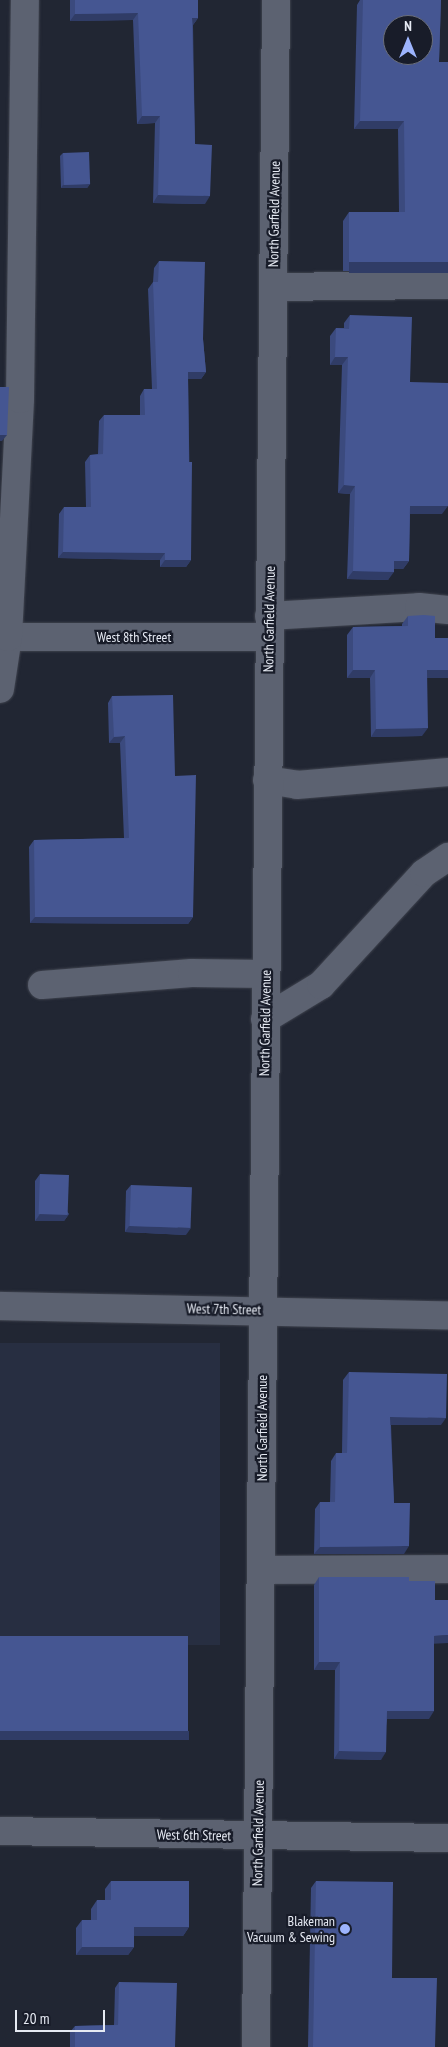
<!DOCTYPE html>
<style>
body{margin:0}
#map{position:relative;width:448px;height:2047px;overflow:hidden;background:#212633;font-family:"PT Sans Narrow",sans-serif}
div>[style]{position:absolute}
.built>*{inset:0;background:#272e41;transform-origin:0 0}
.roads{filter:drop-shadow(0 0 1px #40444f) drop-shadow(0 0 1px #40444f)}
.minor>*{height:28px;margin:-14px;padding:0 14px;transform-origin:14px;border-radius:14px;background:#5c6271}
.wall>*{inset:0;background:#3b4a7e}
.shaded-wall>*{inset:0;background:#303c66;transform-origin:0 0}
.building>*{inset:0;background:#455692;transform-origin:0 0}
.dots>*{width:14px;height:14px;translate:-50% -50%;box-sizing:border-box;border:2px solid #181c29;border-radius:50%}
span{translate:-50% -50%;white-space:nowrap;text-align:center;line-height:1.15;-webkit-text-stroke:4.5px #181c29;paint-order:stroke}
.street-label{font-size:14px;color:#e6eaf3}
.poi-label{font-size:14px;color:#e6eaf3}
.right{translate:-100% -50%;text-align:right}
.north{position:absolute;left:383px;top:15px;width:50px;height:50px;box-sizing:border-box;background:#181c29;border:1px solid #6a6e7a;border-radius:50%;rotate:0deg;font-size:14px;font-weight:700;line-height:20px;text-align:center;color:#e6eaf3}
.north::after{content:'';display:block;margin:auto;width:18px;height:22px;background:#9db4fd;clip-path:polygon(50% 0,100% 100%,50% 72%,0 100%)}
.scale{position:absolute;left:15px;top:2010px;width:90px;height:22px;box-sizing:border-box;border:2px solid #e6eaf3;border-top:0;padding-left:6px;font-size:15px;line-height:18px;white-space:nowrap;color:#e6eaf3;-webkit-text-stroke:4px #181c29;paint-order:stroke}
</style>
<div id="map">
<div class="built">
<i style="left:0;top:1343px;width:220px;height:302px"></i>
</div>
<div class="roads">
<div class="minor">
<i style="left:273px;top:287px;width:175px;rotate:-0.7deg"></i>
<i style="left:269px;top:616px;width:150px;rotate:-3.4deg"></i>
<i style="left:419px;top:607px;width:29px;rotate:6deg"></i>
<i style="left:0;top:637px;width:269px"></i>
<i style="left:0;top:689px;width:53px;rotate:-81.3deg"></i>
<i style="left:8px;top:637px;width:238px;rotate:-87.1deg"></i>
<i style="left:20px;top:399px;width:399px;rotate:-89.3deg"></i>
<i style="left:267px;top:780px;width:30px;rotate:9deg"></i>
<i style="left:297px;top:785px;width:152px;rotate:-4.9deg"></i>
<i style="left:42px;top:985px;width:150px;rotate:-4.6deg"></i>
<i style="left:192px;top:973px;width:74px;rotate:0.8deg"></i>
<i style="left:265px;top:1019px;width:66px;rotate:-31.3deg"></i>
<i style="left:321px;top:985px;width:152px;rotate:-47.4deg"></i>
<i style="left:424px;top:873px;width:29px;rotate:-34deg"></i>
<i style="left:0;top:1306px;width:448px;rotate:1.2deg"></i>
<i style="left:261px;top:1570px;width:187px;rotate:-0.3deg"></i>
<i style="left:0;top:1831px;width:448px;rotate:0.9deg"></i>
<i style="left:256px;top:2047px;width:2047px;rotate:-89.44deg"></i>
</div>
</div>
<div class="wall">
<i style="clip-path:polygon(70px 0,198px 0,198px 18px,193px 25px,195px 144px,205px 204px,153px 203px,155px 123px,137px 124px,133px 20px,70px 21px)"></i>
<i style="clip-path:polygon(360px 0,441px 0,439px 62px,448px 62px,448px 271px,343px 271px,343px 221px,349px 212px,399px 212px,398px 129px,354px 129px,357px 5px)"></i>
<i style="clip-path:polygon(63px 153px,90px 184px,87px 188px,61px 188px,60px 156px)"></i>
<i style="clip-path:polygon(159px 261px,203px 339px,206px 372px,201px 379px,188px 379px,191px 560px,186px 567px,160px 567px,160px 560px,58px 558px,59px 514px,64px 507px,86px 507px,85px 462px,90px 455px,98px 454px,99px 421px,104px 415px,140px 415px,140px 396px,144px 389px,152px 389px,148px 289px,153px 282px,154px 268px)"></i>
<i style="clip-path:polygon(350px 315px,410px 382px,442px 514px,410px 514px,409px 561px,403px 569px,394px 569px,388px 580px,347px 579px,350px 494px,338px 493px,342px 365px,330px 365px,330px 336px,336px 328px,344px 328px,344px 323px)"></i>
<i style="clip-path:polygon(408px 616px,427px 678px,422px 736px,371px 737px,370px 678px,347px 678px,347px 635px,353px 627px,402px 626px,402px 624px)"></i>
<i style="clip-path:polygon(112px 696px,175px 776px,193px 917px,188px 924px,30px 923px,29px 847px,34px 840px,124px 838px,120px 743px,109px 743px,108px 703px)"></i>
<i style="clip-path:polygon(40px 1174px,69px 1214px,64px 1221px,35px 1221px,35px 1181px)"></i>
<i style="clip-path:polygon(131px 1185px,186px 1235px,125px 1232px,126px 1191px)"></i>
<i style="clip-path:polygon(349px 1372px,441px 1425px,391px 1425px,394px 1503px,404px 1554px,314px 1554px,315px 1509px,320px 1502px,330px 1502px,331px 1461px,336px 1453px,342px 1453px,343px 1380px)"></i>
<i style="clip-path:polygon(319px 1577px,409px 1581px,435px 1600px,434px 1644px,429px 1719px,387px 1719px,381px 1760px,334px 1759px,335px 1670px,314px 1670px,314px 1585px)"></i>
<i style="clip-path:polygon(111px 1881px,189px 1927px,183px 1936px,134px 1936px,134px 1947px,128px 1955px,76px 1955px,76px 1928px,82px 1920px,91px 1920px,91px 1909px,97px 1900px,105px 1900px,105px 1889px)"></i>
<i style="clip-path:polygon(316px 1881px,392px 1978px,435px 2047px,308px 2047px,311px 1888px)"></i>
<i style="clip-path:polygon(119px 1982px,175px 2047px,70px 2047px,70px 2032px,75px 2026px,114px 2025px,115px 1988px)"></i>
</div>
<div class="shaded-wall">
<i style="clip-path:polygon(138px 13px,133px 20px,70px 21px,75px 14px)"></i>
<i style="clip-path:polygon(192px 18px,198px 18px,193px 25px)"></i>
<i style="clip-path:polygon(142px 116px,160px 116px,155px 123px,137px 124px)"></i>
<i style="clip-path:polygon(360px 121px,404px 121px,398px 129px,354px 129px)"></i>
<i style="clip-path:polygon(90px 184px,87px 188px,61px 188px,63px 185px)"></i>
<i style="clip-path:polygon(158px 195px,210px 196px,205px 204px,153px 203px)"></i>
<i style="left:349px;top:262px;width:99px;height:11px"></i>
<i style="clip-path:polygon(335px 357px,348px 357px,342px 365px,330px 365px)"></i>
<i style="clip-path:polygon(188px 372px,206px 372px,201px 379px,183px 379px)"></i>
<i style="clip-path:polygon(0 435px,7px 435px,2px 441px,0 441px)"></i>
<i style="clip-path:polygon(344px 485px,355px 486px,350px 494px,338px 493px)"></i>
<i style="clip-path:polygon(410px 506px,448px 506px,442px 514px,405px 514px)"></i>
<i style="clip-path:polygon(63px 552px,165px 553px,160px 560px,58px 558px)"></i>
<i style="clip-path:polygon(165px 560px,191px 560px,186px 567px,160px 567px)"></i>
<i style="clip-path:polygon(394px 561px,409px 561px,403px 569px,388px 569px)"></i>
<i style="clip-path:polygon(353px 571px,394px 572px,388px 580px,347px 579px)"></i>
<i style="clip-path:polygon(353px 670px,375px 670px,370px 678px,347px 678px)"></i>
<i style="clip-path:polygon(427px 670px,448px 670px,448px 678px,421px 678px)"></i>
<i style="clip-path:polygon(428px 728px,422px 736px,371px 737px,376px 729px)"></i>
<i style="clip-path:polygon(125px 736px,120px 743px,109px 743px,114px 737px)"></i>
<i style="clip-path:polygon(35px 917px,193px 917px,188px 924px,30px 923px)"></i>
<i style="clip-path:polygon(40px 1214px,69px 1214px,64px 1221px,35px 1221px)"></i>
<i style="clip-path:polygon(129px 1226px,191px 1228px,186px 1235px,125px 1232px)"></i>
<i style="clip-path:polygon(390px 1417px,446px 1418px,441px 1425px,385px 1425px)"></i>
<i style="clip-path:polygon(409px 1546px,404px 1554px,314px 1554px,320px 1547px)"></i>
<i style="clip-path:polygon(448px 1635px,448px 1643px,429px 1644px,434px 1636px)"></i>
<i style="clip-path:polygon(319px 1662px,340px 1662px,335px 1670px,314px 1670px)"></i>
<i style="clip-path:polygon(387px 1711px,434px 1711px,429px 1719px,382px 1719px)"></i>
<i style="left:0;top:1731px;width:189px;height:9px"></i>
<i style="clip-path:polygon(339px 1751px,386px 1752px,381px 1760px,334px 1759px)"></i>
<i style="clip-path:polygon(134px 1927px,189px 1927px,183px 1936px,128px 1936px)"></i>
<i style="clip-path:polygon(82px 1947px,134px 1947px,128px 1955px,76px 1955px)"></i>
</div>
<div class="building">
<i style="clip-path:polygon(75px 0,198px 0,198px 18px,192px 18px,195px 144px,212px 145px,210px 196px,158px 195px,160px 116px,142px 116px,138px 13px,75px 14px)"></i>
<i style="clip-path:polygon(evenodd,363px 0,441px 0,439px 62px,448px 62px,448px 262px,349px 262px,349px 212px,405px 212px,404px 121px,360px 121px,363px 0,393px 25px,423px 25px,423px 55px,393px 55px,393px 25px)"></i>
<i style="left:89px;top:152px;width:32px;height:26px;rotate:88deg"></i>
<i style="clip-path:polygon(159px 261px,205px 262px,203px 339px,206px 372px,188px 372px,189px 462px,192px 462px,191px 560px,165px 560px,165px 553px,63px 552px,64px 507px,91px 507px,90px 455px,103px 454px,104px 415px,145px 415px,144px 389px,157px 389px,153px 282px,158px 282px)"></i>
<i style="clip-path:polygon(350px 315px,412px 317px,410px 382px,448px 383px,448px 506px,410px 506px,409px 561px,394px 561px,394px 572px,353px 571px,355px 486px,344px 485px,348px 357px,335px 357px,336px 328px,349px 329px)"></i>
<i style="clip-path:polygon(0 387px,9px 387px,7px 435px,0 435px)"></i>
<i style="clip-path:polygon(424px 615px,435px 616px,435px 638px,448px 638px,448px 670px,427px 670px,428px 728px,376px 729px,375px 670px,353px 670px,353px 627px,408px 626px,408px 616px)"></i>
<i style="clip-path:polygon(173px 695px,175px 776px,196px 775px,193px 917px,35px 917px,34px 840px,129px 838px,125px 736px,114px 737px,112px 696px)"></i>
<i style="left:40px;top:1174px;width:29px;height:40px;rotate:2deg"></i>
<i style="left:131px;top:1185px;width:61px;height:41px;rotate:2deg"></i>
<i style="clip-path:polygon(349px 1372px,447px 1374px,446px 1418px,390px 1417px,394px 1503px,410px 1503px,409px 1546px,320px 1547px,320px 1502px,335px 1502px,336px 1453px,347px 1453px)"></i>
<i style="clip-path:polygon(319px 1577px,409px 1577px,409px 1581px,435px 1581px,435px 1600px,448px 1600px,448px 1635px,434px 1636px,434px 1711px,387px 1711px,386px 1752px,339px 1751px,340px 1662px,319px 1662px)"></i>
<i style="left:0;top:1636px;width:188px;height:95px"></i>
<i style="clip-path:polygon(111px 1881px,189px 1881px,189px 1927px,134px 1927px,134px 1947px,82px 1947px,82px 1920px,97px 1920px,97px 1900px,111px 1900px)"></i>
<i style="clip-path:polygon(316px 1881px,393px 1882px,392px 1978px,437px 1978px,435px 2047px,313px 2047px)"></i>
<i style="clip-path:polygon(119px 1982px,177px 1983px,175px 2047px,75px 2047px,75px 2026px,118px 2025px)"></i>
</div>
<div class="dots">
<i style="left:345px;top:1929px;background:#9db4fd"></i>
</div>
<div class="street-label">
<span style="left:274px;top:214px;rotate:-89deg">North Garfield Avenue</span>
<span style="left:269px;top:619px;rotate:-89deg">North Garfield Avenue</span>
<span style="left:134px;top:637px">West 8th Street</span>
<span style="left:265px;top:1023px;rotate:-89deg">North Garfield Avenue</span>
<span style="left:224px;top:1309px;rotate:1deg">West 7th Street</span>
<span style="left:262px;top:1428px;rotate:-90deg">North Garfield Avenue</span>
<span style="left:258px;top:1833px;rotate:-89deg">North Garfield Avenue</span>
<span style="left:194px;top:1835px;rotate:1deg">West 6th Street</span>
</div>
<div class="poi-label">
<span class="right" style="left:335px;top:1929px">Blakeman<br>Vacuum &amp; Sewing</span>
</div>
<div class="north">N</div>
<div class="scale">20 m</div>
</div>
